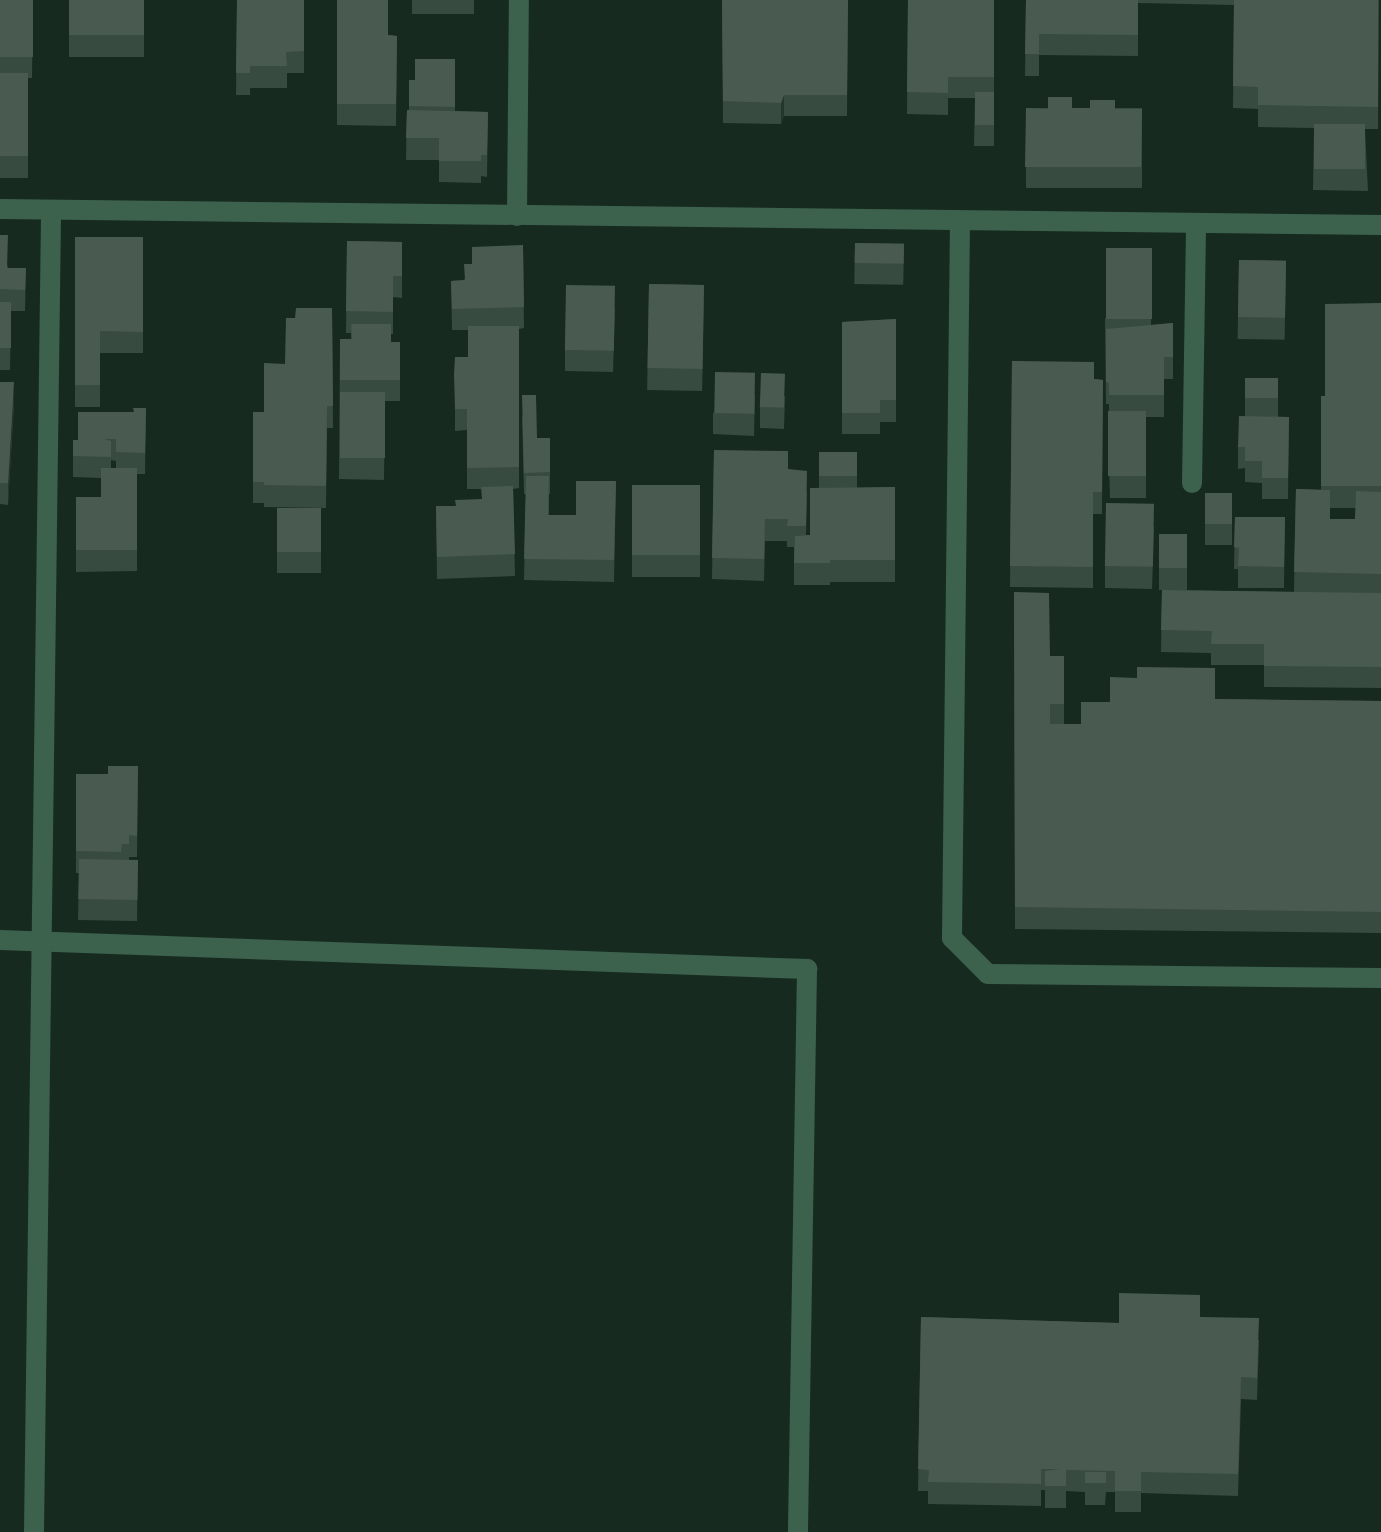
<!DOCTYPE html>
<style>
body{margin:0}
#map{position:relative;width:1381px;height:1532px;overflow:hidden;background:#172a1f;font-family:"Playfair Display",serif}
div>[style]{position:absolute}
.minor>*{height:20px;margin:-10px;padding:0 10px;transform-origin:10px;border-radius:10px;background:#3c624d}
.tertiary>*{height:20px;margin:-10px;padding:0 10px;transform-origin:10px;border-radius:10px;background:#3c624d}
.wall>*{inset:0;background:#384b40;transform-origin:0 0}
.shaded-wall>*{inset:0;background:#24372c}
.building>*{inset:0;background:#495b51;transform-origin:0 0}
span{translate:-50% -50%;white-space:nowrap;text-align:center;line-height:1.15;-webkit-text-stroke:6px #08100b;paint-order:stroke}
</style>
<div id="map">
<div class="minor">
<i style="left:517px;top:216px;width:216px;rotate:-89.5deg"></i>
<i style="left:960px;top:221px;width:717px;rotate:90.64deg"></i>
<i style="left:952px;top:938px;width:51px;rotate:45deg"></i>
<i style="left:988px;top:974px;width:393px;rotate:0.6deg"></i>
<i style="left:1192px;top:483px;width:260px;rotate:-89.1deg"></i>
<i style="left:0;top:940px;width:808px;rotate:2.06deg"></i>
<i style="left:807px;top:969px;width:563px;rotate:90.92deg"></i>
<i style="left:34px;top:1532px;width:1322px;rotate:-89.26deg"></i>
</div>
<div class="tertiary">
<i style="left:0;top:209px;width:1381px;rotate:0.66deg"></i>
</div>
<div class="wall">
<i style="clip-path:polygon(0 0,33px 0,32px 78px,28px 78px,28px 178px,0 178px)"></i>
<i style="left:69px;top:0;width:75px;height:57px"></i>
<i style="clip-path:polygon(237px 0,304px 0,304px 73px,287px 73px,287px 88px,250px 88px,250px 95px,236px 95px)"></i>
<i style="clip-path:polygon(337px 0,388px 35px,397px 36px,396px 126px,337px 125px)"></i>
<i style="left:412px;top:0;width:62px;height:14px"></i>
<i style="clip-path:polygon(722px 0,848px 0,847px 116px,784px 116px,781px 124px,723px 123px)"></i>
<i style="clip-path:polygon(908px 0,994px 0,994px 146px,974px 146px,975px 98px,948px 98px,948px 115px,907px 114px)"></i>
<i style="clip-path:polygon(1026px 0,1379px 0,1378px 129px,1365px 129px,1368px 191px,1313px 190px,1314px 128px,1258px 127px,1258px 109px,1233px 108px,1234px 5px,1138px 3px,1138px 56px,1039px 55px,1039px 76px,1025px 76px)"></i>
<i style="clip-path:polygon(455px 59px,455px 111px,488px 112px,487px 177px,481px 176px,481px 183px,439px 182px,439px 160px,406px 160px,407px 110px,409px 110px,409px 80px,415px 80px)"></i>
<i style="left:1026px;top:108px;width:116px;height:80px"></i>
<i style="clip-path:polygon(0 235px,8px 268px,26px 268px,25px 311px,11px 311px,10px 370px,0 370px)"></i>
<i style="clip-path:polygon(75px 237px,143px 237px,143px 353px,100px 353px,100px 407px,75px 407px)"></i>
<i style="clip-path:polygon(347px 241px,402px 242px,402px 298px,393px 297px,393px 334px,391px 334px,391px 342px,400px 342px,400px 401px,385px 401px,384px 480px,339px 479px,340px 339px,351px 339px,351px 333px,346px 333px)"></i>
<i style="left:855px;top:243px;width:49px;height:41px;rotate:1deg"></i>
<i style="clip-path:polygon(523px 245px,524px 328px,519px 329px,519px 488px,513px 489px,515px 576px,437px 579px,436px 506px,455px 506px,482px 499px,482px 489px,467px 489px,467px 430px,455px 431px,455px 357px,468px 357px,468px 330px,452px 330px,451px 281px,464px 280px,472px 264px)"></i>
<i style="clip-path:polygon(1152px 248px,1151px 325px,1173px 323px,1173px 379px,1164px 379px,1164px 417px,1146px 417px,1146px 498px,1110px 498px,1108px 432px,1108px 411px,1109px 411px,1109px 404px,1106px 404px,1105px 319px)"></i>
<i style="left:1239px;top:260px;width:47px;height:79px;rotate:1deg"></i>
<i style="left:649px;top:284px;width:55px;height:106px;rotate:1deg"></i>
<i style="clip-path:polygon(evenodd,1381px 303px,1381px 688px,1264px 687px,1264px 665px,1211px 665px,1211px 653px,1161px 652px,1162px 590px,1294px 592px,1296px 489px,1321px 490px,1321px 396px,1325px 396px,1381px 303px,1330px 508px,1356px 508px,1355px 519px,1330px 519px,1330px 508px)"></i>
<i style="clip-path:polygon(332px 308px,333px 428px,327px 428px,326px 508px,264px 507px,264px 503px,253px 503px,253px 412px,264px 412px,285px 364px,295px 318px)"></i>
<i style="clip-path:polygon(615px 308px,613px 372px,565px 371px,565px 350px)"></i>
<i style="clip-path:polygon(896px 319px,896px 422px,880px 422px,880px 434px,842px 434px,842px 322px)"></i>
<i style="clip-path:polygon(1012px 361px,1094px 379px,1103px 380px,1102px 514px,1093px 514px,1093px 588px,1010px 587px)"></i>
<i style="clip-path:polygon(1245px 378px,1278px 378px,1278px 417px,1289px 417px,1288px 499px,1262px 499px,1262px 483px,1245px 482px,1245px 468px,1238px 469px,1238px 447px,1245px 416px)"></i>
<i style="clip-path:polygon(0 382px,14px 404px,8px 505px,0 504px)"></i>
<i style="clip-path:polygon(755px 394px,754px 436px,713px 434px,713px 413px)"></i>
<i style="clip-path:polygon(785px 396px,784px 429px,760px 428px,760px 407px)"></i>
<i style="clip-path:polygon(evenodd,146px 408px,145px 474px,137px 474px,137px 571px,76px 572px,76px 497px,101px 497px,101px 478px,73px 477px,73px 440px,78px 440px,146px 408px,111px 460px,116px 461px,116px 468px,111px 468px,111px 460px)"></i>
<i style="clip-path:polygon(522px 416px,537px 438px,550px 438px,550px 494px,549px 494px,549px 515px,576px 515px,616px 481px,614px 582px,524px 580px,526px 494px,524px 494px)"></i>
<i style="clip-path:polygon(714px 450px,788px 469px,807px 492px,806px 535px,810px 535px,819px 488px,819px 452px,857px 452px,857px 488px,895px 487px,895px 582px,830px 582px,830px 585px,794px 585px,794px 547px,787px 547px,787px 541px,765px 541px,764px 581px,712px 579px)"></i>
<i style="left:632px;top:485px;width:68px;height:92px"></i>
<i style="left:1205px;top:493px;width:27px;height:52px"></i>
<i style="left:277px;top:508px;width:44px;height:65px"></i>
<i style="clip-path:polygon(1235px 517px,1285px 517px,1284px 588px,1238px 588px,1238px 569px,1234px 569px)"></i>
<i style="clip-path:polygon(1154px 526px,1152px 589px,1105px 588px,1105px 566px)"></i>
<i style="left:1159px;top:534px;width:28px;height:56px"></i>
<i style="clip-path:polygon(1014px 592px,1050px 656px,1064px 656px,1064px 724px,1081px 724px,1110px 702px,1137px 678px,1215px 699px,1381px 701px,1381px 933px,1015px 929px)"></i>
<i style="clip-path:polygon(138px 766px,137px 857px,129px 857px,129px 860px,138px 860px,137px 921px,78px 920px,79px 873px,76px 873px,76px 774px,108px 774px)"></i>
<i style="clip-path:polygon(921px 1317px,1119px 1323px,1200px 1317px,1259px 1340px,1257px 1400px,1241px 1399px,1238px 1496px,1141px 1493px,1141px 1512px,1115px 1512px,1115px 1492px,1106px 1492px,1105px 1505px,1085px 1505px,1085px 1492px,1066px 1491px,1066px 1508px,1045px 1508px,1045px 1490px,1041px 1490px,1041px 1506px,928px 1504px,928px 1491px,918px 1491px)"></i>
</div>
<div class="shaded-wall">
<i style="clip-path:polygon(784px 95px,784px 116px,781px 124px,781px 103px)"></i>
<i style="clip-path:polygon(14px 382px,14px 404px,8px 505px,8px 483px)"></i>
</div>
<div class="building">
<i style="left:0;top:0;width:33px;height:57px"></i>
<i style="left:69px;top:0;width:75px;height:35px"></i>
<i style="clip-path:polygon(237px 0,304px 0,304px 51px,286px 52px,287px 66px,250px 66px,250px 73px,236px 73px)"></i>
<i style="clip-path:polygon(337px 0,388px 0,388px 35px,397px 36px,396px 104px,337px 104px)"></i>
<i style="clip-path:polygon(722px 0,848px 0,847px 95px,784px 95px,781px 103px,723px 101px)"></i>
<i style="clip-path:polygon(908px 0,994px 0,994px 77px,948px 77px,948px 93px,907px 92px)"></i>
<i style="clip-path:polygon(1026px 0,1138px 0,1138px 35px,1039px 34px,1039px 54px,1025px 54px)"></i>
<i style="clip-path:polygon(1234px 0,1378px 0,1378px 107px,1258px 105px,1258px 87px,1233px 86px)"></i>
<i style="clip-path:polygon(415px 59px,455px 59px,455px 107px,409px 106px,409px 80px,415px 80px)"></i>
<i style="left:0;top:73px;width:28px;height:83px"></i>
<i style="left:975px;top:92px;width:19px;height:33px"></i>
<i style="clip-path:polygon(1048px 97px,1072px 97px,1072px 108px,1090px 108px,1090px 100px,1115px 100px,1115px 109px,1142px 109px,1141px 167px,1025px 167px,1026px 108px,1048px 109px)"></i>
<i style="clip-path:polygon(407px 110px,488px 112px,487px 155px,481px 155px,481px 161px,439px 161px,439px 138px,406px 138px)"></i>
<i style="left:1314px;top:124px;width:51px;height:45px"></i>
<i style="clip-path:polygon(0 235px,8px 235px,7px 268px,26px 268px,25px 290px,0 289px)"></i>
<i style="clip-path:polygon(75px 237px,143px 237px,143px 332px,100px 331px,100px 385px,75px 385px)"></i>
<i style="clip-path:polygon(347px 241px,402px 242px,402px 276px,393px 276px,393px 312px,346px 311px)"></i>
<i style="left:855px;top:243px;width:49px;height:20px;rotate:1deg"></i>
<i style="clip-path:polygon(523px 245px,524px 307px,452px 309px,451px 281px,465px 280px,464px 264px,472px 264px,472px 247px)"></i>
<i style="left:1106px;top:248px;width:46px;height:71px"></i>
<i style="left:1239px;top:260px;width:47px;height:57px;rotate:1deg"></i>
<i style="left:649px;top:284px;width:55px;height:84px;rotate:1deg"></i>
<i style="left:566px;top:285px;width:49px;height:65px;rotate:1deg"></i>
<i style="left:0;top:302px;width:11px;height:46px"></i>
<i style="clip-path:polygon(1381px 303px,1381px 486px,1321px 486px,1321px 396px,1325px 396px,1325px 304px)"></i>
<i style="clip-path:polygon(296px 308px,332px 308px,333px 406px,327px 406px,326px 486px,264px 485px,264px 482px,253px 482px,253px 412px,264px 412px,264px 363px,285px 364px,286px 318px,295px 318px)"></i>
<i style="clip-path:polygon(896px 319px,896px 400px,880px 400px,880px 413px,842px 413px,842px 322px)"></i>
<i style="clip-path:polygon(1173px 323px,1173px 357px,1164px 357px,1164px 395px,1109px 395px,1109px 383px,1106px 382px,1106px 329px)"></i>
<i style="clip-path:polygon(351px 324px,391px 324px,391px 342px,400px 342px,400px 380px,340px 380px,340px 339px,352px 339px)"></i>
<i style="clip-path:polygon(468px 326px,519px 326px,519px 467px,467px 468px,467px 409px,455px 409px,454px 374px,455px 357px,468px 357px)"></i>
<i style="clip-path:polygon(1012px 361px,1094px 362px,1094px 379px,1103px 380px,1102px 492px,1093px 492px,1093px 567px,1010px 566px)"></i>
<i style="left:715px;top:372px;width:40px;height:41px;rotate:1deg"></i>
<i style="left:761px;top:373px;width:24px;height:34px;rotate:2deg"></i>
<i style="left:1245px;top:378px;width:33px;height:20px"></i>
<i style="clip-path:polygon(0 382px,14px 382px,8px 483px,0 483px)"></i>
<i style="left:340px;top:392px;width:45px;height:66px"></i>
<i style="clip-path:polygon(522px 395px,536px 395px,537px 438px,550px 438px,550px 472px,524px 473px)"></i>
<i style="clip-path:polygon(133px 408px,146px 408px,145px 453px,116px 452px,116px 439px,104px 439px,111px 441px,111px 457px,73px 456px,73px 440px,78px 440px,78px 412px,134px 412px)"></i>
<i style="left:1108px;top:411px;width:38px;height:65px"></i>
<i style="clip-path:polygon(1239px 416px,1289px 417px,1288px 478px,1262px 478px,1262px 461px,1245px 461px,1245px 447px,1238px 447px)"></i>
<i style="clip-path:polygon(714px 450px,788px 451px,788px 469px,807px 471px,806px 526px,787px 526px,788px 519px,765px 519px,764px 559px,712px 558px)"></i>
<i style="left:819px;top:452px;width:38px;height:24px"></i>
<i style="clip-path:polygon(101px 468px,137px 468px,137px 550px,76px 550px,76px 497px,101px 497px)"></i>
<i style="clip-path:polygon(526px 476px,549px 476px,548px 515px,576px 515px,576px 481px,616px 481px,614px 560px,524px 559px)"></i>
<i style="left:632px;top:485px;width:68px;height:70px"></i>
<i style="clip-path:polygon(513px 486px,515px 554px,437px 557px,436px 506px,456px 506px,455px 500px,482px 499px,481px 487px)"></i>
<i style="clip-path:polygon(895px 487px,895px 560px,830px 560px,830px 563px,794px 563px,795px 536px,810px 535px,810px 488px)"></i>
<i style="clip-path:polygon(1296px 489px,1330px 490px,1330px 519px,1355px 519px,1356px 491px,1381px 492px,1381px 574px,1294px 572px)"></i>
<i style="left:1205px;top:493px;width:27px;height:31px"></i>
<i style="left:1106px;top:503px;width:48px;height:63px;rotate:1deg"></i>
<i style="left:277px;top:508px;width:44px;height:44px"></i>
<i style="clip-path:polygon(1235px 517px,1285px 517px,1284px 567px,1238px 566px,1239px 548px,1234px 547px)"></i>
<i style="left:1159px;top:534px;width:28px;height:34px"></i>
<i style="clip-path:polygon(1162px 590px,1381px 593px,1381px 667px,1264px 666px,1264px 644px,1211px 644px,1212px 631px,1161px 630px)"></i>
<i style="clip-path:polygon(1014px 592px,1049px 593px,1050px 656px,1064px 656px,1064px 704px,1050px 704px,1050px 724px,1081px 724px,1081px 702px,1110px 702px,1110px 677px,1137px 678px,1137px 667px,1215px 668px,1215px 699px,1381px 701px,1381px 912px,1015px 907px)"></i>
<i style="clip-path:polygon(108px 766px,138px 766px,137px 836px,129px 835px,129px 844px,122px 844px,121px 852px,76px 851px,76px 774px,108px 774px)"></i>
<i style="left:79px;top:859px;width:59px;height:40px;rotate:1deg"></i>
<i style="clip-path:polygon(1119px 1293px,1200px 1295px,1200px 1317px,1259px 1318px,1257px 1378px,1241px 1377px,1238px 1474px,1141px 1472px,1141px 1491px,1115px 1491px,1115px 1471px,1066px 1470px,1066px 1486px,1045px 1486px,1045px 1471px,1060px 1469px,1041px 1469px,1041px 1484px,928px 1482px,929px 1470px,918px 1469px,921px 1317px,1119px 1323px)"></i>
<i style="left:1085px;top:1472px;width:21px;height:11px"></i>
</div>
</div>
